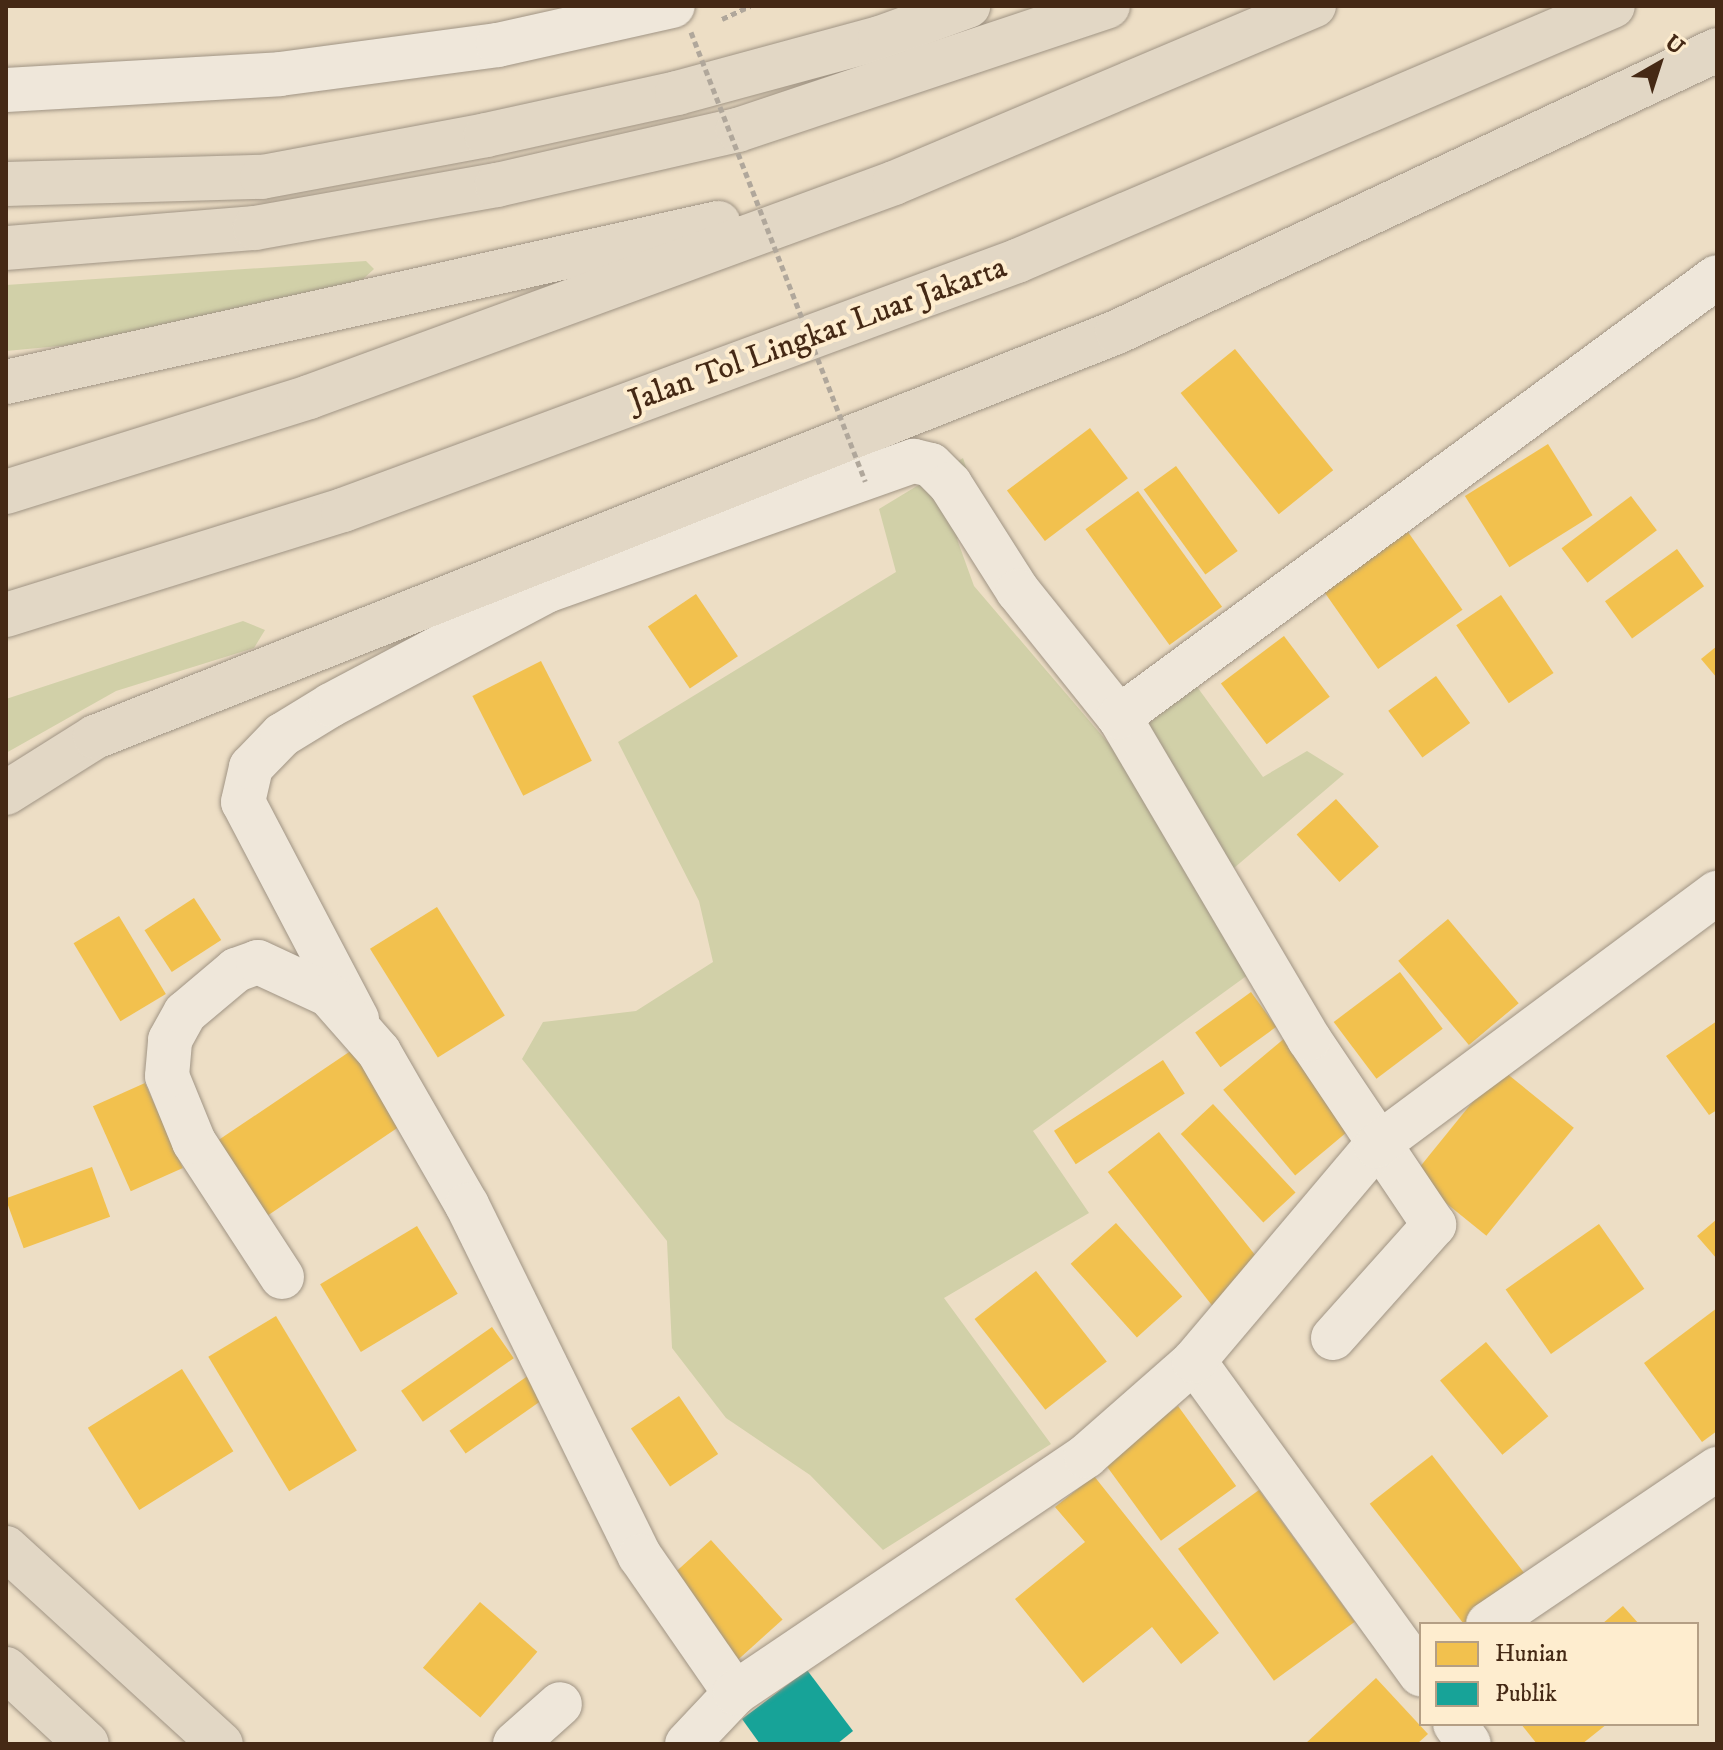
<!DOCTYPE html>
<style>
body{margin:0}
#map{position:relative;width:1723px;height:1750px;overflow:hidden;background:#eddec5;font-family:"IM FELL DW Pica",serif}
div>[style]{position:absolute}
.green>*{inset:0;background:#d1d0a8}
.homes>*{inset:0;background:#f2c14e;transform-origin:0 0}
.public>*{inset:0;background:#17a398}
.path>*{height:5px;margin-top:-2.5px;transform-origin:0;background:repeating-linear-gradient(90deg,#b0a79b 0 6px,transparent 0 10px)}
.roads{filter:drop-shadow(0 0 2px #a09484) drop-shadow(0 0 2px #a09484)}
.minor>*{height:44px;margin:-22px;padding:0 22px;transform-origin:22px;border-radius:22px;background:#efe7da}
.highway>*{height:44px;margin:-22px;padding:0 22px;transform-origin:22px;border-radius:22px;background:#e2d7c5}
.path-bridge>*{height:5px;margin-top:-2.5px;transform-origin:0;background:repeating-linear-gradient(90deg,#b0a79b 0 6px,transparent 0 10px)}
span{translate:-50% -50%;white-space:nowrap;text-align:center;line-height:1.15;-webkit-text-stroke:8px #feedcf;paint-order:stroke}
.street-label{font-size:32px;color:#452915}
.frame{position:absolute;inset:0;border:8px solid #452915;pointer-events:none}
.legend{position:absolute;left:1419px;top:1622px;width:280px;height:104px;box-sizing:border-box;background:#feedcf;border:2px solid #b49f85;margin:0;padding:10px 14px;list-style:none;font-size:24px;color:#452915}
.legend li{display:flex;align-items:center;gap:16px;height:40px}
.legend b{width:40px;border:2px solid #b49f85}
.north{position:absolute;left:1619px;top:24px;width:80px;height:80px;-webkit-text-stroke:6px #feedcf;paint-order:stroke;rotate:39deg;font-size:22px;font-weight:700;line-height:32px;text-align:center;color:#452915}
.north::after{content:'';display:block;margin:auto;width:28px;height:36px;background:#452915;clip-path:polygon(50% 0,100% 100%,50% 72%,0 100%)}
</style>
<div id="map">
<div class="green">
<i style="clip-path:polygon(366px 261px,374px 269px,362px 280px,113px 341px,6px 351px,6px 285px)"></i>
<i style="clip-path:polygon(963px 458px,982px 516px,957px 539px,974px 586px,1116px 752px,1195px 684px,1263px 777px,1307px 751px,1344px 774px,1213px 886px,1267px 961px,1033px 1131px,1089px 1213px,944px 1298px,1051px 1444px,883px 1550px,810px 1475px,726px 1418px,672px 1348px,667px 1241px,522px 1059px,543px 1022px,636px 1011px,713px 962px,699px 901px,618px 742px,896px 572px,879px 509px)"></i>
<i style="clip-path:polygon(243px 621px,265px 630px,254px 648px,116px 691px,6px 753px,6px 699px)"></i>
</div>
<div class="homes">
<i style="left:1235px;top:349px;width:156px;height:70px;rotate:51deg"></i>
<i style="left:1090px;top:428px;width:63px;height:104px;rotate:53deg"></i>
<i style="left:1548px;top:444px;width:84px;height:98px;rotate:58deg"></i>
<i style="left:1176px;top:466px;width:105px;height:40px;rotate:54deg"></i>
<i style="left:1138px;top:491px;width:143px;height:65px;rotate:54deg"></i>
<i style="left:1631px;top:496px;width:43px;height:87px;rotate:53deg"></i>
<i style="left:1408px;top:532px;width:95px;height:103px;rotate:55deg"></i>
<i style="left:1677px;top:549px;width:46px;height:89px;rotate:54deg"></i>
<i style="left:696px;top:594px;width:75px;height:58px;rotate:56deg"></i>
<i style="left:1501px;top:595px;width:94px;height:54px;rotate:56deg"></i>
<i style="left:1284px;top:636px;width:76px;height:79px;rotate:53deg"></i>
<i style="clip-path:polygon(1717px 646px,1717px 678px,1701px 659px)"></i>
<i style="left:541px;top:661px;width:112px;height:77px;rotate:63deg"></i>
<i style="left:1436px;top:676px;width:58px;height:59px;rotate:54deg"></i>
<i style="left:1336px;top:799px;width:64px;height:53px;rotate:48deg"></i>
<i style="left:194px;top:898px;width:50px;height:59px;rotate:57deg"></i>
<i style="left:437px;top:907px;width:128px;height:79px;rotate:58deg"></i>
<i style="left:119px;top:916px;width:91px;height:53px;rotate:59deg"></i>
<i style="left:1448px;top:919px;width:110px;height:65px;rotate:50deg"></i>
<i style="left:1400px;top:972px;width:71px;height:83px;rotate:53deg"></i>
<i style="left:1251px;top:992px;width:43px;height:69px;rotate:54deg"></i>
<i style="clip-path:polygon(1717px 1021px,1717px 1110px,1709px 1115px,1666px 1056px)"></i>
<i style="left:1286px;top:1037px;width:112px;height:82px;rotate:50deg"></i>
<i style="left:355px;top:1048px;width:90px;height:174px;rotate:56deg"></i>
<i style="left:1163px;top:1060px;width:40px;height:130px;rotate:57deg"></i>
<i style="left:1500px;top:1068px;width:95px;height:139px;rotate:39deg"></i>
<i style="left:145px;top:1083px;width:93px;height:57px;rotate:66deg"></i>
<i style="left:1213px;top:1104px;width:121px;height:44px;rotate:47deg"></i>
<i style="left:1159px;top:1132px;width:171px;height:65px;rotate:52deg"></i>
<i style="left:92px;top:1167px;width:53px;height:92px;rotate:70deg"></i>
<i style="clip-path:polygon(1717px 1219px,1717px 1259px,1697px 1236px)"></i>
<i style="left:1116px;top:1223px;width:99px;height:61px;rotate:48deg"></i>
<i style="left:1599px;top:1224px;width:79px;height:114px;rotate:55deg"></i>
<i style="left:417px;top:1226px;width:79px;height:113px;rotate:59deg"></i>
<i style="left:1036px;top:1271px;width:115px;height:78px;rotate:52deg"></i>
<i style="clip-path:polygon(1717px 1308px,1717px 1431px,1702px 1442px,1644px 1363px)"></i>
<i style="left:276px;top:1316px;width:157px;height:79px;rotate:59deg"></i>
<i style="left:492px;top:1327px;width:38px;height:111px;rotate:55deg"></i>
<i style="left:1486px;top:1342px;width:97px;height:60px;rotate:50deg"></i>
<i style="left:182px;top:1369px;width:97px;height:111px;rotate:58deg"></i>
<i style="left:529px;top:1375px;width:28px;height:97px;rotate:55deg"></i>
<i style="left:679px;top:1396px;width:70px;height:58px;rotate:56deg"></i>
<i style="left:1178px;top:1406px;width:99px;height:93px;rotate:54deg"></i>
<i style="left:1432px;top:1455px;width:164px;height:79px;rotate:52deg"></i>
<i style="clip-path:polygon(1094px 1476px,1219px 1633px,1181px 1664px,1152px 1627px,1083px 1683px,1015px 1599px,1085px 1542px,1055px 1507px)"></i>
<i style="left:1259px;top:1490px;width:163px;height:100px;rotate:54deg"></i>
<i style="left:711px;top:1540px;width:107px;height:69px;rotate:48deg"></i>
<i style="left:480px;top:1602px;width:76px;height:87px;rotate:41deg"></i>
<i style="clip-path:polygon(1623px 1606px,1639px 1624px,1602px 1624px)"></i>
<i style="clip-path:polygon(1376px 1678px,1428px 1734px,1417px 1744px,1305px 1744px)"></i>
<i style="clip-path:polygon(1521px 1724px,1607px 1724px,1582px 1744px,1537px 1744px)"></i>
</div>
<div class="public">
<i style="clip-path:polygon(807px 1670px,853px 1731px,837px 1744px,760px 1744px,742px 1719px)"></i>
</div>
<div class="path">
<i style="left:722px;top:19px;width:31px;rotate:-25deg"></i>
</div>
<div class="roads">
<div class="minor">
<i style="left:6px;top:90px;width:274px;rotate:-3.3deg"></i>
<i style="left:280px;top:74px;width:220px;rotate:-7.6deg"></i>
<i style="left:498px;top:45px;width:179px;rotate:-12.6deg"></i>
<i style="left:357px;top:1019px;width:245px;rotate:-117.7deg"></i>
<i style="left:243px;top:802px;width:36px;rotate:-77deg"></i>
<i style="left:251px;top:767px;width:45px;rotate:-45.9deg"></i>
<i style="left:282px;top:735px;width:57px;rotate:-31.5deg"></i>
<i style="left:331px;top:705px;width:243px;rotate:-27.9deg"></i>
<i style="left:546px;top:591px;width:390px;rotate:-19.5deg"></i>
<i style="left:914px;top:461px;width:17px;rotate:13deg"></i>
<i style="left:931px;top:465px;width:27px;rotate:45deg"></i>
<i style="left:950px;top:484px;width:127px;rotate:57.6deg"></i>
<i style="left:1018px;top:591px;width:161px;rotate:51.3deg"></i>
<i style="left:282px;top:1277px;width:161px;rotate:-123.1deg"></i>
<i style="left:194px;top:1142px;width:71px;rotate:-112.2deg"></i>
<i style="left:167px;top:1076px;width:36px;rotate:-85deg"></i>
<i style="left:170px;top:1040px;width:31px;rotate:-61deg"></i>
<i style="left:185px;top:1013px;width:67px;rotate:-40.1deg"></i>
<i style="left:236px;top:970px;width:23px;rotate:-20deg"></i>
<i style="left:258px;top:962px;width:78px;rotate:24.9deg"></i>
<i style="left:329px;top:995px;width:76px;rotate:48.7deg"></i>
<i style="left:379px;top:1052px;width:177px;rotate:60.1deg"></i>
<i style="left:467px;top:1205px;width:391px;rotate:63.8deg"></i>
<i style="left:640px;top:1556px;width:167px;rotate:55.3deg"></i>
<i style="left:1333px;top:1338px;width:152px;rotate:-48.2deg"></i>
<i style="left:1434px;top:1225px;width:224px;rotate:-123.9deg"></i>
<i style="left:1309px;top:1039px;width:374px;rotate:-120.5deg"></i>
<i style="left:1119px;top:717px;width:742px;rotate:-36.35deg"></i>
<i style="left:1194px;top:1361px;width:387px;rotate:54.1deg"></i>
<i style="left:1488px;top:1624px;width:277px;rotate:-34.1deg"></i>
<i style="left:1455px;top:1724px;width:24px;rotate:55deg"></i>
<i style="left:515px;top:1744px;width:60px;rotate:-41.6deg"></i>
<i style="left:687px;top:1744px;width:70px;rotate:-46.7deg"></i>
<i style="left:735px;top:1693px;width:424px;rotate:-34deg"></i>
<i style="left:1086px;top:1456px;width:144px;rotate:-41.3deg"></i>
<i style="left:1194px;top:1361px;width:282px;rotate:-49.8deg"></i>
<i style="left:1376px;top:1146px;width:425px;rotate:-36.6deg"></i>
</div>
<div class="highway">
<i style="left:6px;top:184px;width:256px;rotate:-1.6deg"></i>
<i style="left:262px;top:177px;width:228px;rotate:-10.6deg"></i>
<i style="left:486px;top:135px;width:196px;rotate:-12.4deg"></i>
<i style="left:677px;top:93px;width:210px;rotate:-15.2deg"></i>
<i style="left:880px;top:38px;width:94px;rotate:-20deg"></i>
<i style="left:6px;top:248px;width:250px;rotate:-4.6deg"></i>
<i style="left:255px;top:228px;width:246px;rotate:-10.1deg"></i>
<i style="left:497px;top:185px;width:247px;rotate:-12.9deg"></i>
<i style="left:738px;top:130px;width:390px;rotate:-18.5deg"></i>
<i style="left:6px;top:382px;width:730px;rotate:-12.59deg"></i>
<i style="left:6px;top:492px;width:318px;rotate:-17.4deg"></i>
<i style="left:309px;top:397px;width:623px;rotate:-20.09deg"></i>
<i style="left:894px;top:183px;width:456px;rotate:-22.9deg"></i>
<i style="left:6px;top:615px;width:353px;rotate:-17.3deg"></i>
<i style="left:343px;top:510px;width:719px;rotate:-20.28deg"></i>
<i style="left:1017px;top:261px;width:648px;rotate:-23.16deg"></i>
<i style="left:6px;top:793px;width:105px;rotate:-32.2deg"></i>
<i style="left:95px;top:737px;width:1099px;rotate:-21.62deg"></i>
<i style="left:1117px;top:332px;width:663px;rotate:-25.17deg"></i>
<i style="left:6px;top:1548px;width:291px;rotate:42.4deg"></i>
<i style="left:6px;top:1669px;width:110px;rotate:42.8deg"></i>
</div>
</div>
<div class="path-bridge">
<i style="left:691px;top:32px;width:482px;rotate:68.8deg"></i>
</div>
<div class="street-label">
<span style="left:818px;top:335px;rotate:-20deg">Jalan Tol Lingkar Luar Jakarta</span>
</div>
<div class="frame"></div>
<ul class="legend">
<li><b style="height:22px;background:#f2c14e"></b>Hunian</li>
<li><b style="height:22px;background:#17a398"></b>Publik</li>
</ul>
<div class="north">U</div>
</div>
